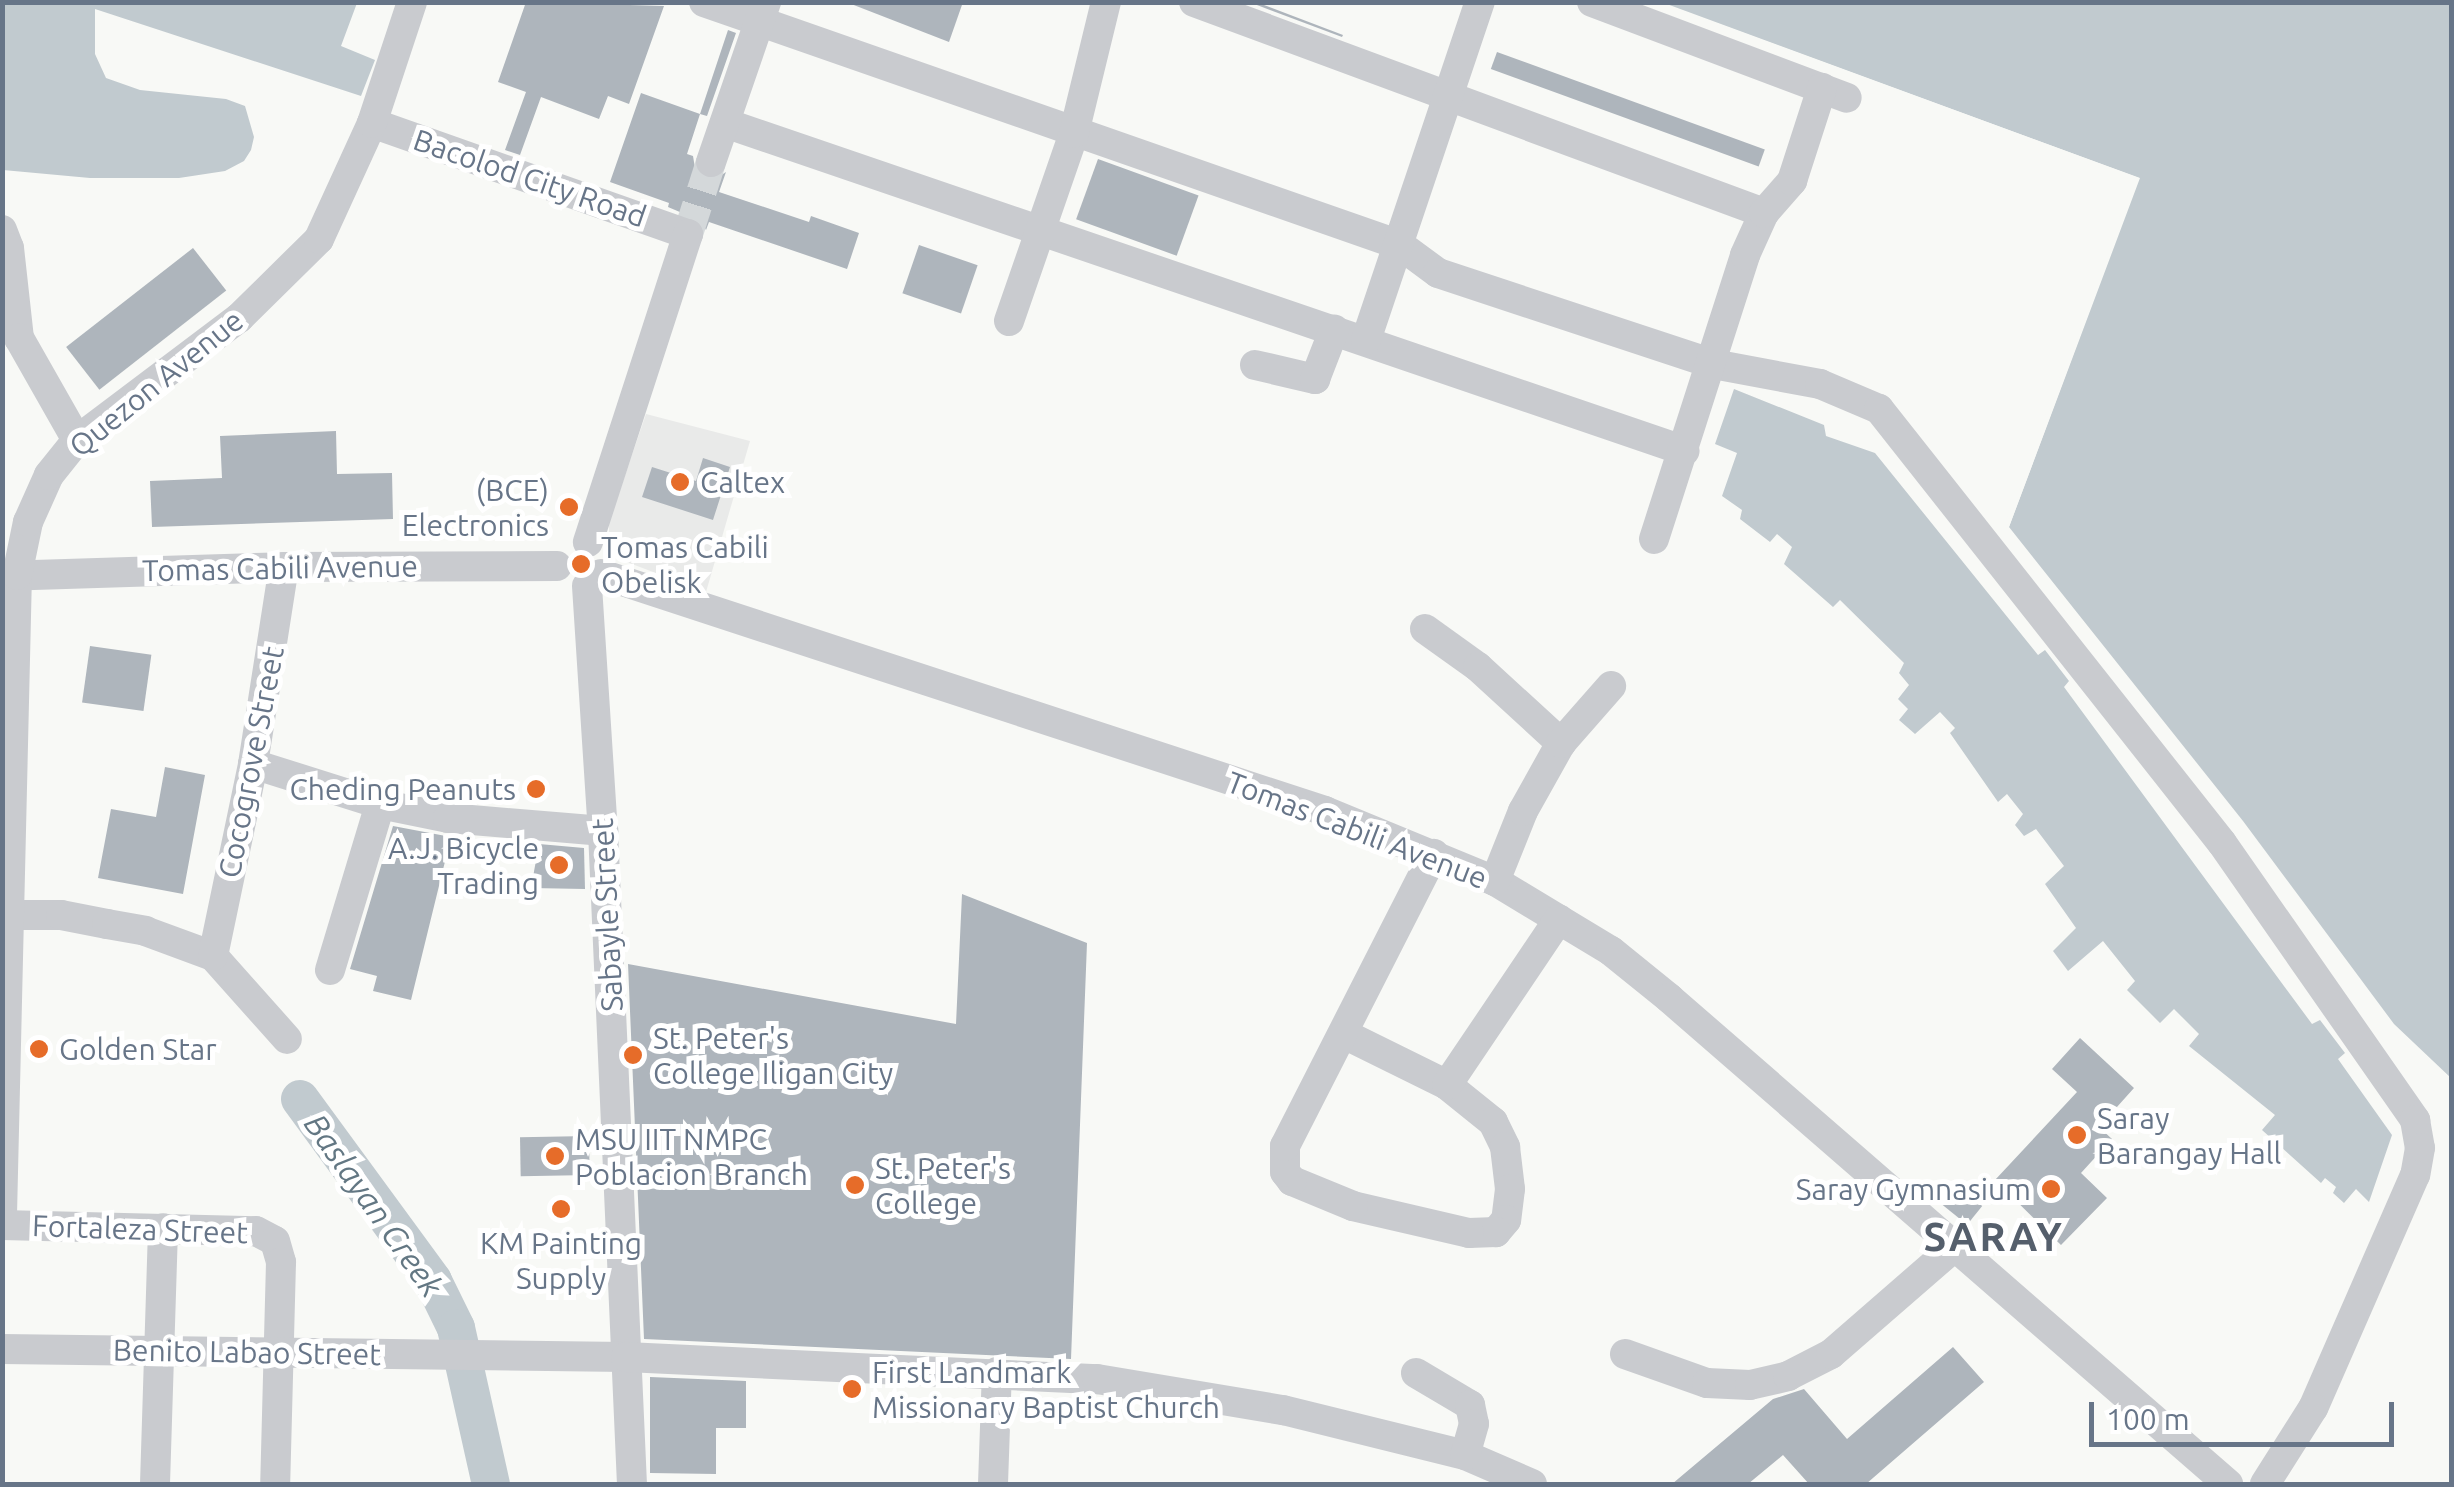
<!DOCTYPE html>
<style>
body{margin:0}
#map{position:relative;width:2454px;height:1487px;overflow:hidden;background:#f8f9f6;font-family:Ubuntu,sans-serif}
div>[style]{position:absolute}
.built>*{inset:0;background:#e9eae9}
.water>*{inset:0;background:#c1cacf}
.pier>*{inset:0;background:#f8f9f6}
.river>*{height:38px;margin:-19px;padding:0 19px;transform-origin:19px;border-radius:19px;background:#c1cacf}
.building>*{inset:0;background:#aeb5bc;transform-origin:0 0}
.minor-tunnel>*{height:30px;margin-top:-15px;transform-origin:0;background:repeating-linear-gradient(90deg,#d4d8da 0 30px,transparent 0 45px)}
.minor>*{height:30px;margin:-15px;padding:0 15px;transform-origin:15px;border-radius:15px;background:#c9cbcf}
.dots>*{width:28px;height:28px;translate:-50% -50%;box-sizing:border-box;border:5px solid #fff;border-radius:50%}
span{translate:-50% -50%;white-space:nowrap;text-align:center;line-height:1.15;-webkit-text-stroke:10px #fff;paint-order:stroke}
.street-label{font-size:30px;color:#677588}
.poi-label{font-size:30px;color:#677588}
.left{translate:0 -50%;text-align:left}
.right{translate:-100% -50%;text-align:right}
.water-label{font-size:32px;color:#637783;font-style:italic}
.district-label{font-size:40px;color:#555f6c;font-weight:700;letter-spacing:2.5px}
.frame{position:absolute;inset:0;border:5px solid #677588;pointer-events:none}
.scale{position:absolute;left:2089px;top:1402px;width:305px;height:45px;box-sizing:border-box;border:5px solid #677588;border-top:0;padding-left:12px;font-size:30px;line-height:35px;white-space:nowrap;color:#677588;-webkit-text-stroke:8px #fff;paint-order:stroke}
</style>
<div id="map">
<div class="built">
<i style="clip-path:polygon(646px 414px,750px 441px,706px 592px,624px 561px,609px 538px,609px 522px)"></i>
</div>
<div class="water">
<i style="clip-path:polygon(2px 3px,357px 3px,341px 46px,375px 60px,361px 96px,95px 9px,95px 54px,106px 78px,140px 90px,226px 99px,245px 106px,254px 137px,251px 150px,244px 161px,225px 171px,179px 178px,90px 178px,3px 170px)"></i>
<i style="clip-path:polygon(1664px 3px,2451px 3px,2451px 1078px,2394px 1024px,2243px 821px,2009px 527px,2139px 178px)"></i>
<i style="clip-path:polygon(1734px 389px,1824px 425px,1826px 436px,1875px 453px,2038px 655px,2045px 650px,2069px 681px,2064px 687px,2312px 1024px,2320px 1020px,2345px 1053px,2338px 1059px,2392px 1135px,2369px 1202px,2356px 1189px,2344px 1203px,2333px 1193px,2336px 1187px,2325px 1178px,2321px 1183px,2262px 1130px,2275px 1115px,2189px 1046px,2199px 1034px,2174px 1009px,2160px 1023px,2127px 990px,2135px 981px,2103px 941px,2068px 971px,2053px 951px,2076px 928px,2045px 884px,2064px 866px,2036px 829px,2024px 836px,2015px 825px,2023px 814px,2007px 794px,1998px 802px,1950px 733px,1955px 728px,1940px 712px,1915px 734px,1899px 720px,1908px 709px,1898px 699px,1909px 685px,1899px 673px,1904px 663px,1840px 600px,1833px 607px,1784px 564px,1792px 547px,1777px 534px,1770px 542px,1740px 519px,1742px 510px,1722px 496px,1737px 453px,1715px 444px)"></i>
</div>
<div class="pier">
<i style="clip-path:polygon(1659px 2px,2140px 178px,2009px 527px,2005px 523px,2133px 181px)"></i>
</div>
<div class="river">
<i style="left:300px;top:1099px;width:225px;rotate:53.8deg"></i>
<i style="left:433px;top:1281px;width:52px;rotate:63.9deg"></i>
<i style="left:456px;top:1328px;width:160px;rotate:77.4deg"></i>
</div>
<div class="building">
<i style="clip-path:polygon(526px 2px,664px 6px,629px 104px,608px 96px,599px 119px,541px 97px,520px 155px,505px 150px,526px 92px,498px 82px)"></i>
<i style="clip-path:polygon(846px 2px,963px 2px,949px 42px)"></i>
<i style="clip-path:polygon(1249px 2px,1256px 2px,1343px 35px,1342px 37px)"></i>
<i style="clip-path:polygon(728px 30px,736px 33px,707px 116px,700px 114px,687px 154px,693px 156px,696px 174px,714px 180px,726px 172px,719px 192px,809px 222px,811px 216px,859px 233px,847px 269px,709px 222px,706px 230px,701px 221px,668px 207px,669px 203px,610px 182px,641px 93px,700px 114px)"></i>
<i style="left:1497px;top:52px;width:285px;height:18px;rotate:20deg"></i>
<i style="left:1098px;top:159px;width:107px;height:64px;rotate:20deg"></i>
<i style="left:919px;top:245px;width:62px;height:51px;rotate:19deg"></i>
<i style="left:193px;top:248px;width:54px;height:161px;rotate:52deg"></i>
<i style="clip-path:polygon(336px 431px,337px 474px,392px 473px,393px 519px,152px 527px,150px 481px,222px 478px,220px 436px)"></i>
<i style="clip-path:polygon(703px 458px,730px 467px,713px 520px,642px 497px,652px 467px,696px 481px)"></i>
<i style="left:90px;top:646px;width:62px;height:57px;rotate:8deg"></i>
<i style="clip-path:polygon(165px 767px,205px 775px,183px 894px,98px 878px,111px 809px,156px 817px)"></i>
<i style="clip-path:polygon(393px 826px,451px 837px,411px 1000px,373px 991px,377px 976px,350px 969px)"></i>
<i style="clip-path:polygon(539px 844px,584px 848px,585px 889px,531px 888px)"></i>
<i style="clip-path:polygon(962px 894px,1087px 943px,1071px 1359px,644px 1339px,628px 964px,956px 1024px)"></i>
<i style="clip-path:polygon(2080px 1038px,2134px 1088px,2099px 1127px,2112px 1139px,2081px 1173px,2107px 1198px,2061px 1245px,1995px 1180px,2077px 1092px,2052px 1069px)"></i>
<i style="left:589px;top:1136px;width:39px;height:69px;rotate:89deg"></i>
<i style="left:1955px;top:1184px;width:35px;height:24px;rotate:39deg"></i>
<i style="clip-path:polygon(1953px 1347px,1984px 1382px,1866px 1484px,1809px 1484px,1783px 1455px,1748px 1484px,1672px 1484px,1773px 1399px,1804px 1389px,1847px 1439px)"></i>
<i style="clip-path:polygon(650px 1377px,746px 1381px,746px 1428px,716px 1428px,716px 1474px,650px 1473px)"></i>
</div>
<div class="minor-tunnel">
<i style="left:688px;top:234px;width:76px;rotate:-72.3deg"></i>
</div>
<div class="minor">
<i style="left:704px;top:2px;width:737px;rotate:19.25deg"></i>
<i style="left:1400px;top:245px;width:47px;rotate:36.4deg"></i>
<i style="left:1438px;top:273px;width:290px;rotate:18.3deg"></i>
<i style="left:1713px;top:364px;width:109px;rotate:10.6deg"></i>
<i style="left:1820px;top:384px;width:64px;rotate:23deg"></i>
<i style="left:1879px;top:409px;width:553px;rotate:51.68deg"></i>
<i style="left:2222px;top:843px;width:338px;rotate:55.1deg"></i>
<i style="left:2415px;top:1120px;width:28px;rotate:80deg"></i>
<i style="left:2420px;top:1148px;width:27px;rotate:100deg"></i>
<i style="left:2415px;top:1175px;width:254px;rotate:113.6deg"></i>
<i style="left:2313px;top:1408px;width:90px;rotate:122.3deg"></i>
<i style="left:1194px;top:2px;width:608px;rotate:20.31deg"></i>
<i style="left:1592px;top:2px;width:272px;rotate:20.6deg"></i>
<i style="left:372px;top:123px;width:335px;rotate:19.4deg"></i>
<i style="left:688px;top:234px;width:324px;rotate:108deg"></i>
<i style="left:725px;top:123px;width:1014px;rotate:18.86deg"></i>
<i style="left:711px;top:162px;width:169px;rotate:-71deg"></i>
<i style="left:2px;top:230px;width:19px;rotate:69deg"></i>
<i style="left:9px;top:248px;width:91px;rotate:83.7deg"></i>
<i style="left:19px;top:338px;width:117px;rotate:60.4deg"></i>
<i style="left:1009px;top:321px;width:199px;rotate:-70.9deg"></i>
<i style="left:1074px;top:133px;width:135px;rotate:-76.3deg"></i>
<i style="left:1366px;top:340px;width:357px;rotate:-71.4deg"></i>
<i style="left:1255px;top:365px;width:62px;rotate:13.1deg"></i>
<i style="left:1315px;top:379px;width:53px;rotate:-68.8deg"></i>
<i style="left:1654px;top:539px;width:298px;rotate:-72.2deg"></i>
<i style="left:1745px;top:255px;width:46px;rotate:-65.7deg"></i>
<i style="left:1764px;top:213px;width:43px;rotate:-48.8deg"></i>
<i style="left:1792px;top:181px;width:98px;rotate:-72.1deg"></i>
<i style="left:601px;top:574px;width:762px;rotate:18.13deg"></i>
<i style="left:1325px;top:811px;width:184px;rotate:22.4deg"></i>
<i style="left:1495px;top:881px;width:135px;rotate:31.1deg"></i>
<i style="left:1611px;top:951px;width:75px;rotate:39deg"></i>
<i style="left:1669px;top:998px;width:741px;rotate:41deg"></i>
<i style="left:2px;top:576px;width:282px;rotate:-1.8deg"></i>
<i style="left:284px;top:567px;width:273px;rotate:-0.2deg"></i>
<i style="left:587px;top:586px;width:246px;rotate:86.3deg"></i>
<i style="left:603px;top:831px;width:654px;rotate:87.46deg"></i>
<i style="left:1425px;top:629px;width:65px;rotate:35.6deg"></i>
<i style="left:1478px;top:667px;width:113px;rotate:42.5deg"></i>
<i style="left:253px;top:764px;width:133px;rotate:17.5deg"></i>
<i style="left:380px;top:804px;width:69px;rotate:11.6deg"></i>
<i style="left:448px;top:818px;width:156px;rotate:4.8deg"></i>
<i style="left:1495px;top:881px;width:75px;rotate:-68.2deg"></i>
<i style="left:1523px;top:811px;width:78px;rotate:-60.8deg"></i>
<i style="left:1561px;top:743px;width:76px;rotate:-48.7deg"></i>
<i style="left:2px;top:915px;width:59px"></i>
<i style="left:61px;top:915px;width:47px;rotate:11.1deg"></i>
<i style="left:107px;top:924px;width:39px;rotate:10deg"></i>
<i style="left:145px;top:931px;width:72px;rotate:20.2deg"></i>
<i style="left:213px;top:956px;width:111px;rotate:48.3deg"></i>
<i style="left:213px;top:956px;width:196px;rotate:-78.2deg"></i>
<i style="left:253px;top:764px;width:199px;rotate:-81.1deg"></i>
<i style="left:330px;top:970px;width:173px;rotate:-73.2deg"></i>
<i style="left:1346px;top:1035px;width:113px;rotate:26.3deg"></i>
<i style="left:1447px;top:1085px;width:59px;rotate:38.8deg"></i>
<i style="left:1493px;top:1122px;width:28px;rotate:64deg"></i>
<i style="left:1505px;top:1147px;width:42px;rotate:83.2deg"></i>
<i style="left:1510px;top:1189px;width:31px;rotate:97deg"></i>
<i style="left:1506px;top:1220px;width:16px;rotate:130deg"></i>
<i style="left:1496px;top:1232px;width:27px;rotate:178deg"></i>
<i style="left:1469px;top:1233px;width:119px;rotate:-166.9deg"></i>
<i style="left:1353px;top:1206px;width:66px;rotate:-157.7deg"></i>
<i style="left:1292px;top:1181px;width:11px;rotate:-128deg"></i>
<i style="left:1285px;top:1172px;width:26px;rotate:-90deg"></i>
<i style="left:1285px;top:1146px;width:328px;rotate:-63deg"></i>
<i style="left:1447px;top:1085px;width:200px;rotate:-56deg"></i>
<i style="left:2px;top:1215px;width:640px;rotate:-88.66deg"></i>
<i style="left:17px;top:575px;width:54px;rotate:-78.3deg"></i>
<i style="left:28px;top:522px;width:51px;rotate:-65.9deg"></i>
<i style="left:49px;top:475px;width:45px;rotate:-51.3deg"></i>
<i style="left:77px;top:440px;width:203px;rotate:-37deg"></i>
<i style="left:239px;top:318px;width:112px;rotate:-44.6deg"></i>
<i style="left:319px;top:239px;width:128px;rotate:-65.4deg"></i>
<i style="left:372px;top:123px;width:127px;rotate:-71.7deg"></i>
<i style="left:2px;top:1225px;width:254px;rotate:1.4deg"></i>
<i style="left:256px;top:1231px;width:21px;rotate:28deg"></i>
<i style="left:275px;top:1241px;width:22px;rotate:74deg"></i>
<i style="left:281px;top:1262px;width:222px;rotate:91.5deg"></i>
<i style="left:2px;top:1349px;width:624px;rotate:0.73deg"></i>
<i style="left:626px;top:1357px;width:472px;rotate:2.7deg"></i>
<i style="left:1097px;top:1379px;width:189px;rotate:9.5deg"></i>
<i style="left:1283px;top:1410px;width:187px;rotate:13.9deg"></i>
<i style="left:1465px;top:1455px;width:73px;rotate:23.4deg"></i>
<i style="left:1625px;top:1354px;width:87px;rotate:19.5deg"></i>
<i style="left:1707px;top:1383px;width:43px;rotate:2.7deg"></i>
<i style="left:1750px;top:1385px;width:39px;rotate:-13deg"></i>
<i style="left:1788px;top:1376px;width:48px;rotate:-27.1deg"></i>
<i style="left:1831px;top:1354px;width:163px;rotate:-41deg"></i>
<i style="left:1416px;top:1373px;width:63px;rotate:30.7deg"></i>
<i style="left:1470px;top:1405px;width:19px;rotate:78deg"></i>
<i style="left:1474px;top:1424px;width:32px;rotate:106deg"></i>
<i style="left:155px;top:1484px;width:256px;rotate:-88.2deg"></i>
<i style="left:993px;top:1484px;width:112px;rotate:-88deg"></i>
</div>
<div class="dots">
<i style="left:680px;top:482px;background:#e66c29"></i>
<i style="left:569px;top:507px;background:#e66c29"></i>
<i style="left:581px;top:564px;background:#e66c29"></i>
<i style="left:536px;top:789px;background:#e66c29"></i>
<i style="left:559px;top:865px;background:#e66c29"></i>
<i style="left:39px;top:1049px;background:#e66c29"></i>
<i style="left:633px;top:1055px;background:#e66c29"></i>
<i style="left:2077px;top:1135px;background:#e66c29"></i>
<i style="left:555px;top:1156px;background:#e66c29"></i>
<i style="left:855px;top:1185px;background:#e66c29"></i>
<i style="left:2051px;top:1189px;background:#e66c29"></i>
<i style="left:561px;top:1209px;background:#e66c29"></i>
<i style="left:852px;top:1389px;background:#e66c29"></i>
</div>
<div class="street-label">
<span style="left:530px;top:178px;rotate:19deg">Bacolod City Road</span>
<span style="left:156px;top:383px;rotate:-39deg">Quezon Avenue</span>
<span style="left:280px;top:568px;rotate:-1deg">Tomas Cabili Avenue</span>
<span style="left:251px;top:762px;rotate:-79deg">Cocogrove Street</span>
<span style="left:1357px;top:830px;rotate:21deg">Tomas Cabili Avenue</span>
<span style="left:607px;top:915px;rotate:-93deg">Sabayle Street</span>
<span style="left:140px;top:1229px;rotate:2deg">Fortaleza Street</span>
<span style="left:247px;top:1352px;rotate:1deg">Benito Labao Street</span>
</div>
<div class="poi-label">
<span class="left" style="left:700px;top:482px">Caltex</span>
<span class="right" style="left:549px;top:507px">(BCE)<br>Electronics</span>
<span class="left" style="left:601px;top:564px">Tomas Cabili<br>Obelisk</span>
<span class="right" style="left:516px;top:789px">Cheding Peanuts</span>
<span class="right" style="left:539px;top:865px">A.J. Bicycle<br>Trading</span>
<span class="left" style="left:653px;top:1055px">St. Peter's<br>College Iligan City</span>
<span class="left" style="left:59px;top:1049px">Golden Star</span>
<span class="left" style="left:2097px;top:1135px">Saray<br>Barangay Hall</span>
<span class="left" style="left:575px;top:1156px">MSU IIT NMPC<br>Poblacion Branch</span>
<span class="left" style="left:875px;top:1185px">St. Peter's<br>College</span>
<span class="right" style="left:2031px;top:1189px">Saray Gymnasium</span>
<span style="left:561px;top:1260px">KM Painting<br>Supply</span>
<span class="left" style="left:872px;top:1389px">First Landmark<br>Missionary Baptist Church</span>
</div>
<div class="water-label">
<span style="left:374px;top:1205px;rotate:55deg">Baslayan Creek</span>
</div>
<div class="district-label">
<span style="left:1994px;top:1237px">SARAY</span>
</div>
<div class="frame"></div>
<div class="scale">100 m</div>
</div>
